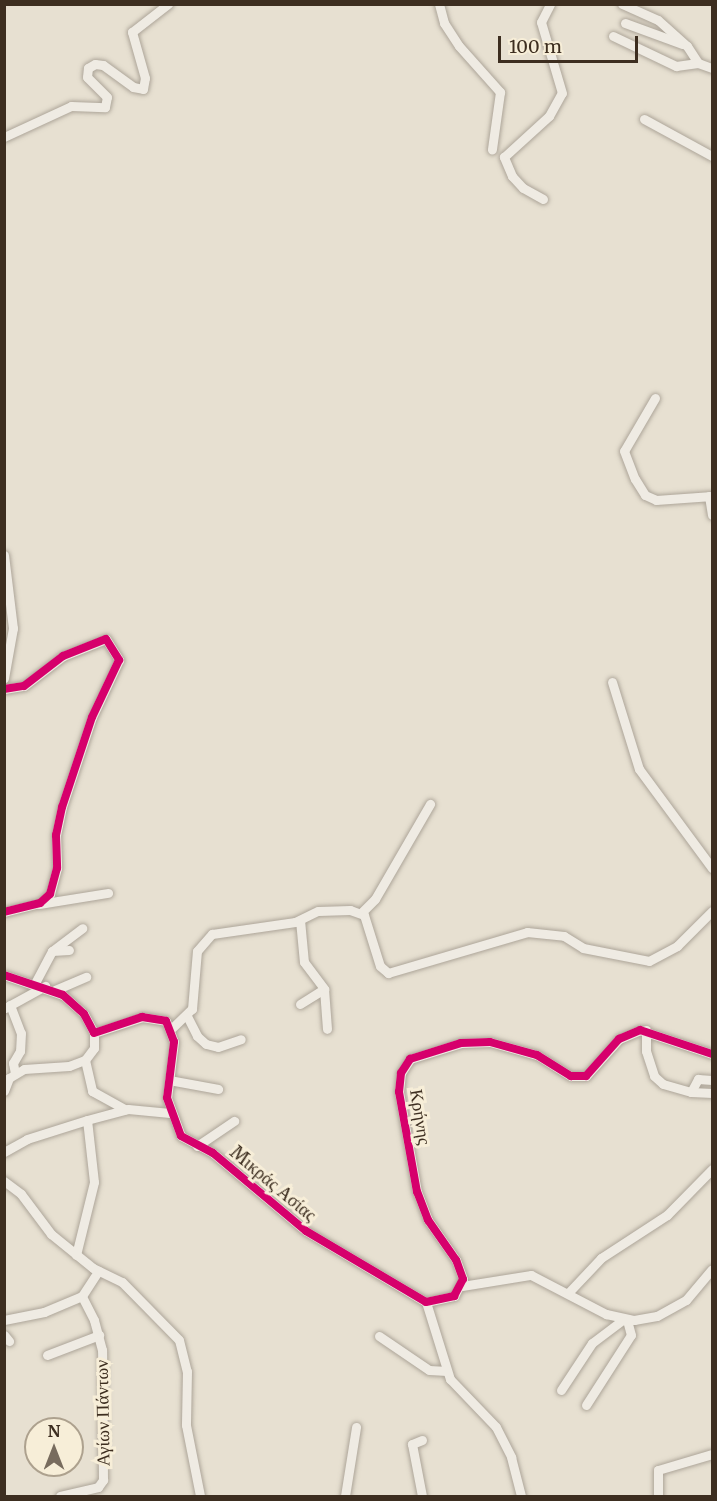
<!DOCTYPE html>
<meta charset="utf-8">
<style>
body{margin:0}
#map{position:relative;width:717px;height:1501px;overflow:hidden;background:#e7e0d1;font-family:Merriweather,serif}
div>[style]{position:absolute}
.roads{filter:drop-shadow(0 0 2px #ada599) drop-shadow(0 0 2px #ada599)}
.minor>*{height:9px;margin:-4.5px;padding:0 4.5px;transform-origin:4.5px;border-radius:4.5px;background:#efebe3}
.cycleway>*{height:8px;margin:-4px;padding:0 4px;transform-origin:4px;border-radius:4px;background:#d6006c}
span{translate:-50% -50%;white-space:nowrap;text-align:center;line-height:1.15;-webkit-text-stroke:6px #f7eed8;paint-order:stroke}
.street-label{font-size:18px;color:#3d2e20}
.frame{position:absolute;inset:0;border:6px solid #3d2e20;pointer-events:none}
.north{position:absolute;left:24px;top:1417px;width:60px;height:60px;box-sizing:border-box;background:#f7eed8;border:2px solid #ada18e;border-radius:50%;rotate:0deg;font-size:16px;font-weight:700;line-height:24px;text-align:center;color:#3d2e20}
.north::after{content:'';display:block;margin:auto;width:21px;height:27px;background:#786c5e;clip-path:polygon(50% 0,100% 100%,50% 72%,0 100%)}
.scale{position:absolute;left:498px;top:36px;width:140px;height:27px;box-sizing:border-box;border:3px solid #3d2e20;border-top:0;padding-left:8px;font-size:18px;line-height:21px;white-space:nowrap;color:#3d2e20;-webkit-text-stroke:4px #f7eed8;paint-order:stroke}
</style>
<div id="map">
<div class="roads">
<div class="minor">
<i style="left:439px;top:4px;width:20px;rotate:75deg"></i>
<i style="left:444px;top:23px;width:27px;rotate:57deg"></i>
<i style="left:459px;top:46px;width:62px;rotate:48.3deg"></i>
<i style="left:500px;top:92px;width:58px;rotate:98deg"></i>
<i style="left:622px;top:4px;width:39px;rotate:24deg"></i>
<i style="left:658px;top:20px;width:39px;rotate:42deg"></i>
<i style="left:687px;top:46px;width:20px;rotate:57deg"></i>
<i style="left:698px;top:63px;width:15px;rotate:20deg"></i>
<i style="left:625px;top:23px;width:61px;rotate:20.2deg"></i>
<i style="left:613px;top:36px;width:70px;rotate:25.5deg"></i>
<i style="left:676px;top:66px;width:22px;rotate:-8deg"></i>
<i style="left:644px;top:119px;width:77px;rotate:28.6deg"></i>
<i style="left:4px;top:137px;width:74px;rotate:-24.8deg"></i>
<i style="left:71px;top:106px;width:34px;rotate:2deg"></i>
<i style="left:105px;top:107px;width:10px;rotate:-79deg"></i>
<i style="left:107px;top:97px;width:28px;rotate:-135deg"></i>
<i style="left:87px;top:77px;width:9px;rotate:-84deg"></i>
<i style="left:88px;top:68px;width:8px;rotate:-30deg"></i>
<i style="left:95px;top:64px;width:8px;rotate:7deg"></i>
<i style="left:103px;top:65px;width:37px;rotate:36deg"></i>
<i style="left:133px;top:87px;width:10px;rotate:11deg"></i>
<i style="left:143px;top:89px;width:11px;rotate:-80deg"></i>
<i style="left:145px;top:78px;width:48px;rotate:-105.8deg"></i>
<i style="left:132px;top:32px;width:46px;rotate:-37.9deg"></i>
<i style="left:543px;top:199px;width:23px;rotate:-151deg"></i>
<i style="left:523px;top:188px;width:16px;rotate:-133deg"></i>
<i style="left:512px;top:176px;width:21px;rotate:-113deg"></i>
<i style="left:504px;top:157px;width:61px;rotate:-42.3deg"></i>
<i style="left:549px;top:116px;width:26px;rotate:-61deg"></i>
<i style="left:562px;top:93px;width:74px;rotate:-106.5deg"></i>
<i style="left:541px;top:22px;width:20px;rotate:-63deg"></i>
<i style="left:655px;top:398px;width:61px;rotate:120.3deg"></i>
<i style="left:624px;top:451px;width:30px;rotate:69deg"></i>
<i style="left:635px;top:479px;width:19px;rotate:58deg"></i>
<i style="left:645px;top:495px;width:12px;rotate:24deg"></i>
<i style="left:656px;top:500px;width:56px;rotate:-4.1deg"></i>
<i style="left:709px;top:496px;width:19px;rotate:81deg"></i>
<i style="left:4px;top:555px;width:74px;rotate:83deg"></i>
<i style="left:13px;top:628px;width:51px;rotate:100.2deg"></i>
<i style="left:612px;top:682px;width:91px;rotate:72.8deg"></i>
<i style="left:639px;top:769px;width:123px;rotate:53.6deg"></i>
<i style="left:4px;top:689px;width:20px;rotate:-9deg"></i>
<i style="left:24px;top:686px;width:49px;rotate:-37.6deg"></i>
<i style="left:63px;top:656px;width:46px;rotate:-21.6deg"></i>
<i style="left:106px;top:639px;width:25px;rotate:58deg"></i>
<i style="left:119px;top:660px;width:63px;rotate:115.3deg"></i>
<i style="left:92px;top:717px;width:95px;rotate:108.4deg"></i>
<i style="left:62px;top:807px;width:29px;rotate:102deg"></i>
<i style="left:56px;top:835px;width:33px;rotate:88deg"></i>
<i style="left:57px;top:868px;width:27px;rotate:105deg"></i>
<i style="left:50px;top:894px;width:13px;rotate:138deg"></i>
<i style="left:40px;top:903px;width:37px;rotate:166deg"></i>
<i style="left:39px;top:904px;width:70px;rotate:-9.1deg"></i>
<i style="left:362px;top:912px;width:18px;rotate:-45deg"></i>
<i style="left:375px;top:899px;width:110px;rotate:-59.9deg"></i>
<i style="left:300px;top:920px;width:42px;rotate:84.6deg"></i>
<i style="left:304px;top:962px;width:34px;rotate:53deg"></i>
<i style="left:324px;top:989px;width:40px;rotate:85.7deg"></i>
<i style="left:52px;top:951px;width:38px;rotate:-37deg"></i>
<i style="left:4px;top:975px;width:62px;rotate:18.7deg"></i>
<i style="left:63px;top:995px;width:28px;rotate:42deg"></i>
<i style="left:84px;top:1014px;width:21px;rotate:62deg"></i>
<i style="left:94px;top:1033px;width:51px;rotate:-18.4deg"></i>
<i style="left:142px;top:1017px;width:24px;rotate:9deg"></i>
<i style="left:166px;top:1021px;width:22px;rotate:69deg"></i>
<i style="left:174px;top:1042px;width:56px;rotate:97.1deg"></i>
<i style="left:167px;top:1098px;width:40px;rotate:69.8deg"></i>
<i style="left:181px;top:1136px;width:36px;rotate:28deg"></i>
<i style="left:213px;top:1153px;width:121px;rotate:40deg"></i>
<i style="left:306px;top:1231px;width:139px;rotate:30.6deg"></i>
<i style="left:426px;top:1302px;width:29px;rotate:-12deg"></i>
<i style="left:454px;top:1296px;width:19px;rotate:-62deg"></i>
<i style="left:463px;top:1279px;width:20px;rotate:-110deg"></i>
<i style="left:456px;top:1260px;width:49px;rotate:-125deg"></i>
<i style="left:428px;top:1220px;width:30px;rotate:-111deg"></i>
<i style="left:417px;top:1192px;width:102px;rotate:-100.2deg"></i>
<i style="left:399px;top:1092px;width:19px;rotate:-84deg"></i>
<i style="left:401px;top:1073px;width:17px;rotate:-57deg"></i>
<i style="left:410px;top:1059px;width:53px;rotate:-17.4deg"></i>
<i style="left:461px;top:1043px;width:29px;rotate:-2deg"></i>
<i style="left:490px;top:1042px;width:49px;rotate:15.5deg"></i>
<i style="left:537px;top:1055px;width:40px;rotate:32deg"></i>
<i style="left:571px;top:1076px;width:15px"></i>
<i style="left:586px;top:1076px;width:50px;rotate:-48.3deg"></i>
<i style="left:619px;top:1039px;width:23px;rotate:-23deg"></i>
<i style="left:640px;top:1030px;width:76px;rotate:18.4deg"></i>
<i style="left:35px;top:983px;width:36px;rotate:-62deg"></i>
<i style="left:52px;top:951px;width:17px;rotate:-3deg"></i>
<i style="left:55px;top:990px;width:34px;rotate:-23deg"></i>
<i style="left:300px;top:1004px;width:28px;rotate:-32deg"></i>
<i style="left:10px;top:1005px;width:30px;rotate:69deg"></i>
<i style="left:21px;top:1033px;width:18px;rotate:93deg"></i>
<i style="left:20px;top:1051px;width:14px;rotate:120deg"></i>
<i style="left:13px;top:1063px;width:10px;rotate:79deg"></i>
<i style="left:5px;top:1008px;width:46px;rotate:-28.8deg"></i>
<i style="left:187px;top:1016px;width:22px;rotate:63deg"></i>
<i style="left:197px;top:1036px;width:12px;rotate:42deg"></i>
<i style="left:206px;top:1044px;width:12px;rotate:14deg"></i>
<i style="left:218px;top:1047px;width:24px;rotate:-19deg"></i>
<i style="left:172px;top:1028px;width:28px;rotate:-44deg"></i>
<i style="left:192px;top:1009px;width:58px;rotate:-85.1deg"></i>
<i style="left:197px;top:951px;width:23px;rotate:-49deg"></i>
<i style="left:212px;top:934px;width:84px;rotate:-8.2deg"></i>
<i style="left:295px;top:922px;width:25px;rotate:-26deg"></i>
<i style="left:318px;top:911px;width:32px;rotate:-2deg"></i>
<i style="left:350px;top:910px;width:15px;rotate:20deg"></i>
<i style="left:364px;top:915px;width:53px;rotate:72.6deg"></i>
<i style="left:380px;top:966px;width:11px;rotate:41deg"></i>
<i style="left:388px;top:973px;width:145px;rotate:-16.4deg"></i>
<i style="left:527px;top:932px;width:37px;rotate:6deg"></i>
<i style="left:564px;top:936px;width:22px;rotate:32deg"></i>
<i style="left:583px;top:948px;width:67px;rotate:11.1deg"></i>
<i style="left:649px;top:961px;width:32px;rotate:-28deg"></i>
<i style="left:677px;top:946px;width:49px;rotate:-45deg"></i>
<i style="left:646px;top:1030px;width:21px;rotate:90deg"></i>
<i style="left:646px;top:1051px;width:26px;rotate:72deg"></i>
<i style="left:654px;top:1076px;width:12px;rotate:42deg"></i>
<i style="left:663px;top:1084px;width:29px;rotate:16deg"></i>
<i style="left:691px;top:1092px;width:21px;rotate:3deg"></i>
<i style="left:85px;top:1060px;width:32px;rotate:77deg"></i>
<i style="left:92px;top:1091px;width:38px;rotate:29deg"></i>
<i style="left:169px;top:1080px;width:50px;rotate:10.4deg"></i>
<i style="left:4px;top:1091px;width:14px;rotate:-69deg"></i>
<i style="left:9px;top:1078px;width:17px;rotate:-31deg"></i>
<i style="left:24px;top:1069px;width:45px;rotate:-3.8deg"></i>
<i style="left:69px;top:1066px;width:17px;rotate:-21deg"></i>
<i style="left:85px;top:1060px;width:15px;rotate:-53deg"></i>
<i style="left:94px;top:1048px;width:15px;rotate:-90deg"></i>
<i style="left:691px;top:1092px;width:15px;rotate:-62deg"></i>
<i style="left:698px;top:1079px;width:14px;rotate:4deg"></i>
<i style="left:197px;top:1146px;width:45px;rotate:-34deg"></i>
<i style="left:4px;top:1152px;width:26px;rotate:-29deg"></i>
<i style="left:27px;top:1139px;width:63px;rotate:-17.6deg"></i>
<i style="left:4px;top:1181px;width:21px;rotate:37deg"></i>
<i style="left:21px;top:1194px;width:50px;rotate:53.1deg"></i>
<i style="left:51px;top:1234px;width:54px;rotate:39deg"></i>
<i style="left:93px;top:1268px;width:32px;rotate:26deg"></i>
<i style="left:122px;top:1282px;width:81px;rotate:45.5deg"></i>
<i style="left:179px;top:1340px;width:32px;rotate:76deg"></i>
<i style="left:187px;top:1371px;width:54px;rotate:91.1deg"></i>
<i style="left:186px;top:1425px;width:72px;rotate:78.8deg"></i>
<i style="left:76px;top:1255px;width:75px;rotate:-76.1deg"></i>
<i style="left:94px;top:1182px;width:62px;rotate:-96.4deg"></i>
<i style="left:87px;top:1120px;width:42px;rotate:-15deg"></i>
<i style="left:128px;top:1109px;width:42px;rotate:5.4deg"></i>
<i style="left:462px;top:1286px;width:70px;rotate:-9.1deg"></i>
<i style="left:531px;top:1275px;width:85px;rotate:27.5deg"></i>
<i style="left:606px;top:1314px;width:29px;rotate:12deg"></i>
<i style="left:634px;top:1320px;width:23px;rotate:-10deg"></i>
<i style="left:657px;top:1316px;width:33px;rotate:-29deg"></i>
<i style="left:686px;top:1300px;width:40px;rotate:-50deg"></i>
<i style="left:569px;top:1292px;width:47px;rotate:-46.7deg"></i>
<i style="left:601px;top:1258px;width:79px;rotate:-33.1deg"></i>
<i style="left:667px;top:1215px;width:64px;rotate:-45.6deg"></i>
<i style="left:426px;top:1302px;width:81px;rotate:72.7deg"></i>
<i style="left:450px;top:1379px;width:66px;rotate:46.2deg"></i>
<i style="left:496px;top:1427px;width:34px;rotate:63deg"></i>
<i style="left:511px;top:1457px;width:40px;rotate:75.6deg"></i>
<i style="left:4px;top:1320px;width:41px;rotate:-11.3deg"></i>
<i style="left:44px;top:1312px;width:41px;rotate:-22.8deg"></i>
<i style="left:4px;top:1335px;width:8px;rotate:50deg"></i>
<i style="left:379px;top:1336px;width:60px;rotate:34.2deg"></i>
<i style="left:429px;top:1370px;width:18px;rotate:3deg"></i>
<i style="left:47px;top:1355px;width:56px;rotate:-21deg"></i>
<i style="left:561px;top:1390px;width:56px;rotate:-56.6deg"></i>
<i style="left:592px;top:1343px;width:39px;rotate:-37deg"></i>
<i style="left:586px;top:1405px;width:83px;rotate:-57.3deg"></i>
<i style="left:631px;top:1335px;width:16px;rotate:-105deg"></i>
<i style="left:422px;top:1440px;width:11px;rotate:158deg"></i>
<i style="left:412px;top:1444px;width:53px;rotate:79.1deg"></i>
<i style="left:60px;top:1496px;width:39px;rotate:-13deg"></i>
<i style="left:98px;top:1487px;width:9px;rotate:-54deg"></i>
<i style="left:103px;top:1480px;width:130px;rotate:-90.4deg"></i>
<i style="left:102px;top:1350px;width:31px;rotate:-105deg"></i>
<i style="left:94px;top:1320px;width:27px;rotate:-117deg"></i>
<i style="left:82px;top:1296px;width:30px;rotate:-57deg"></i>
<i style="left:345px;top:1496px;width:70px;rotate:-80.9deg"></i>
<i style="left:658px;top:1496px;width:26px;rotate:-90deg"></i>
<i style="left:658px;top:1470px;width:56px;rotate:-16.5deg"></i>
</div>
</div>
<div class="cycleway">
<i style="left:4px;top:689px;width:20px;rotate:-9deg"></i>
<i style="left:24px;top:686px;width:49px;rotate:-37.6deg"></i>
<i style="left:63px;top:656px;width:46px;rotate:-21.6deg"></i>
<i style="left:106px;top:639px;width:25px;rotate:58deg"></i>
<i style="left:119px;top:660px;width:63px;rotate:115.3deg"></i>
<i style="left:92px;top:717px;width:95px;rotate:108.4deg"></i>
<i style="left:62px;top:807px;width:29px;rotate:102deg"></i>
<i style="left:56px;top:835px;width:33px;rotate:88deg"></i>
<i style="left:57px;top:868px;width:27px;rotate:105deg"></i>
<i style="left:50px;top:894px;width:13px;rotate:138deg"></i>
<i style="left:40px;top:903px;width:37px;rotate:166deg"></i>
<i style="left:4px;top:975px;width:62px;rotate:18.7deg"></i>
<i style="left:63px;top:995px;width:28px;rotate:42deg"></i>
<i style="left:84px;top:1014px;width:21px;rotate:62deg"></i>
<i style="left:94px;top:1033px;width:51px;rotate:-18.4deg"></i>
<i style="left:142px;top:1017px;width:24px;rotate:9deg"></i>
<i style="left:166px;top:1021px;width:22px;rotate:69deg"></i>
<i style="left:174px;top:1042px;width:56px;rotate:97.1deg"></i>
<i style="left:167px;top:1098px;width:40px;rotate:69.8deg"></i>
<i style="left:181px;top:1136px;width:36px;rotate:28deg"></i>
<i style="left:213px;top:1153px;width:121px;rotate:40deg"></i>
<i style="left:306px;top:1231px;width:139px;rotate:30.6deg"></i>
<i style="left:426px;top:1302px;width:29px;rotate:-12deg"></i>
<i style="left:454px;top:1296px;width:19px;rotate:-62deg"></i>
<i style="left:463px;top:1279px;width:20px;rotate:-110deg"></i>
<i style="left:456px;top:1260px;width:49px;rotate:-125deg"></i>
<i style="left:428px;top:1220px;width:30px;rotate:-111deg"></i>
<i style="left:417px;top:1192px;width:102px;rotate:-100.2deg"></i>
<i style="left:399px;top:1092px;width:19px;rotate:-84deg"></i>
<i style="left:401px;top:1073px;width:17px;rotate:-57deg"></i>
<i style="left:410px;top:1059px;width:53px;rotate:-17.4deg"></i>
<i style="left:461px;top:1043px;width:29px;rotate:-2deg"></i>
<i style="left:490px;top:1042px;width:49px;rotate:15.5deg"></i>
<i style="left:537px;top:1055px;width:40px;rotate:32deg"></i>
<i style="left:571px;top:1076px;width:15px"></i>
<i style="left:586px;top:1076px;width:50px;rotate:-48.3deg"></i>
<i style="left:619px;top:1039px;width:23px;rotate:-23deg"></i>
<i style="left:640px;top:1030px;width:76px;rotate:18.4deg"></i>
</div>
<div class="street-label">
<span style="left:420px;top:1117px;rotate:81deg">Κρήνης</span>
<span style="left:273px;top:1184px;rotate:40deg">Μικράς Ασίας</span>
<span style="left:103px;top:1413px;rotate:-91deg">Αγίων Πάντων</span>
</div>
<div class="frame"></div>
<div class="north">N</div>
<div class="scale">100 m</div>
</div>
